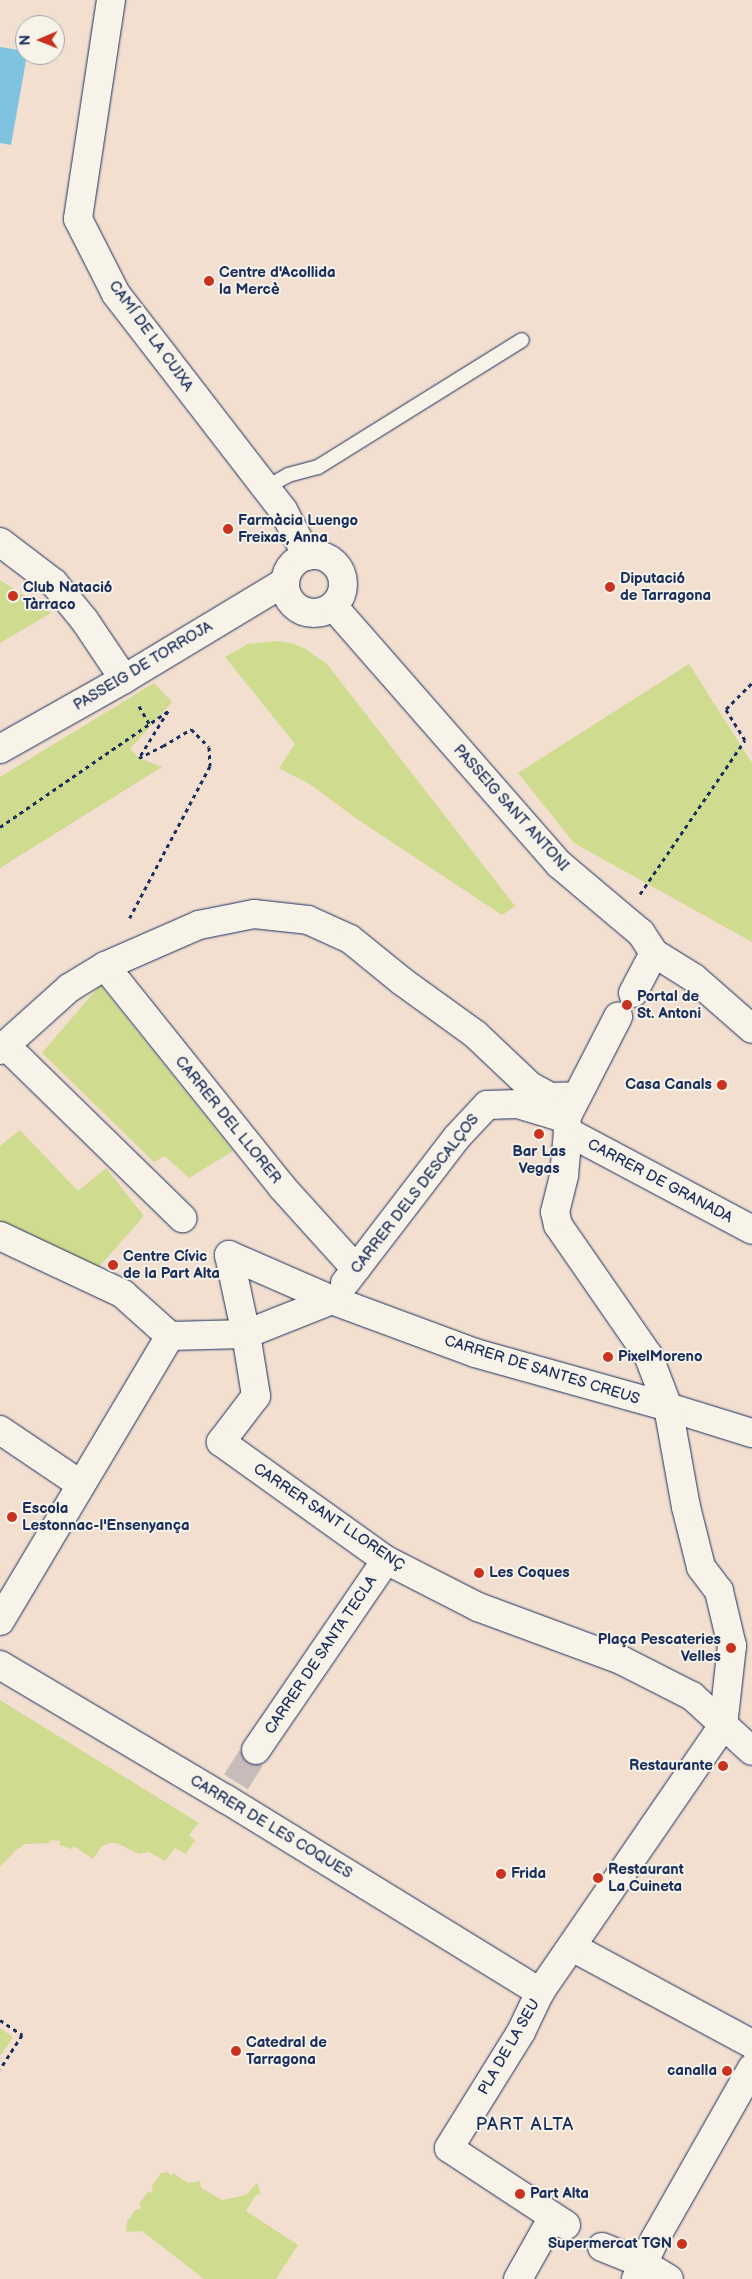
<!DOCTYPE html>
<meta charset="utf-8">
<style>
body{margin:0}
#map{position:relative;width:752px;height:2279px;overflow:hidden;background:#f2dfd0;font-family:"Balsamiq Sans",sans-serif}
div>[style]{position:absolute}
.green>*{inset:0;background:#cfdc8f}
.water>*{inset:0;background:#7fc3e0}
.street-tunnel>*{height:28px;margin-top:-14px;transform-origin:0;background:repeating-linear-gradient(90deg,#c7bcb9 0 28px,transparent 0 42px)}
.path>*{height:3px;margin-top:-1.5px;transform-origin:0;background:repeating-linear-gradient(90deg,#1b2f5e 0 4px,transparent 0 8px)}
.roads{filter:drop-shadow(0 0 1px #1b2f5e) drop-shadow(0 0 1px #1b2f5e)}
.lane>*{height:14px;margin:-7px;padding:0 7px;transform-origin:7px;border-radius:7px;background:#f7f3e8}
.street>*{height:28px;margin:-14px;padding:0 14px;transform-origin:14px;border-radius:14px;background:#f7f3e8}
.street>.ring{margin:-14px;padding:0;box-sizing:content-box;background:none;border:28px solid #f7f3e8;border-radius:50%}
.dots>*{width:14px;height:14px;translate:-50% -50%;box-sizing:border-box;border:2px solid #f7f3e8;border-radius:50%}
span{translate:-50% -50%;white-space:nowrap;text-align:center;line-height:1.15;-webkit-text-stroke:4px #f7f3e8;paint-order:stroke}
.poi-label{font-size:15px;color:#1b2f5e;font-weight:700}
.left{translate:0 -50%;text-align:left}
.right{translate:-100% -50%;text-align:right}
.street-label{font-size:15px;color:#1b2f5e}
.quarter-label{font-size:18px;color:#1b2f5e;letter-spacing:1px}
.north{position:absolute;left:15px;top:15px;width:50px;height:50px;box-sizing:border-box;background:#f7f3e8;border:1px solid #9fa5b1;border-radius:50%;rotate:269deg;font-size:14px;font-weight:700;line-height:20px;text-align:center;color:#1b2f5e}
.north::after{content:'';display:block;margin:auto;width:18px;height:22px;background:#c8321e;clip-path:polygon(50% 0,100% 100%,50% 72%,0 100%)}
</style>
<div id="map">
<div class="green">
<i style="clip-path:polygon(0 580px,51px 613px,0 643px)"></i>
<i style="clip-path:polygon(276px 641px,291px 643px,304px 648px,327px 664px,515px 906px,502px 915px,354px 817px,311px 785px,279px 768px,295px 744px,225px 657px,248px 644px)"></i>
<i style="clip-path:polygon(689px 664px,752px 763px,752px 942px,574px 843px,518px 773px)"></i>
<i style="clip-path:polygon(154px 683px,172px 702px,130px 749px,139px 758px,162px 767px,0 868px,0 777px)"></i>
<i style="clip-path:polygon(100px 985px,233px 1151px,189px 1178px,165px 1156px,154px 1162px,42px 1053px)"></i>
<i style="clip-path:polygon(20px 1130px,78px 1191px,106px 1168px,144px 1216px,98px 1268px,0 1224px,0 1146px)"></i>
<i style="clip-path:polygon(0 1700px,199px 1823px,189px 1835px,195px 1840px,186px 1854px,175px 1848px,165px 1861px,149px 1852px,139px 1854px,117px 1843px,109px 1843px,101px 1847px,93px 1859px,74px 1846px,71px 1849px,59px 1845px,60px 1841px,50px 1840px,50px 1843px,25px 1844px,15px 1851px,0 1867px)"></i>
<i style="clip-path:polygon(0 2028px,13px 2037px,0 2056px)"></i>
<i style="clip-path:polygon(167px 2172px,172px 2176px,173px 2173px,188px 2183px,200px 2181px,201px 2188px,222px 2200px,246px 2195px,257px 2183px,261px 2194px,256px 2195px,246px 2211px,298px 2245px,276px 2279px,204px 2279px,142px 2231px,126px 2232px,127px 2222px,136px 2209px,139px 2210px,141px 2206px,139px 2204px,148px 2192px,151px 2193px,153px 2189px,151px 2187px,161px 2173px)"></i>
</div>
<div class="water">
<i style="clip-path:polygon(0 47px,25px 51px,27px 55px,11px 145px,0 143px)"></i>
</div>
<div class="street-tunnel">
<i style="left:236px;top:1782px;width:38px;rotate:-58deg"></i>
</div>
<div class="path">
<i style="left:139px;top:706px;width:20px;rotate:60deg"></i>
<i style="left:0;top:827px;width:204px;rotate:-34.6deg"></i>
<i style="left:168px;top:711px;width:55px;rotate:121.7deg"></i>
<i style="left:139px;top:758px;width:27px;rotate:-27deg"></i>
<i style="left:163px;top:746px;width:33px;rotate:-31deg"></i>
<i style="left:191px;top:729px;width:25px;rotate:45deg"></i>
<i style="left:209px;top:747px;width:19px;rotate:87deg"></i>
<i style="left:210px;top:766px;width:175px;rotate:117.9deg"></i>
<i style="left:640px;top:894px;width:186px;rotate:-55.7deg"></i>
<i style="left:745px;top:740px;width:36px;rotate:-122deg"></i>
<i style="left:726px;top:709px;width:37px;rotate:-45deg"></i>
<i style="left:0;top:2020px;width:27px;rotate:34deg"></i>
<i style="left:22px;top:2035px;width:40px;rotate:122.9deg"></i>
</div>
<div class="roads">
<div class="lane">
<i style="left:265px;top:488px;width:26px;rotate:-29deg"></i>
<i style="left:288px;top:475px;width:31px;rotate:-15deg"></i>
<i style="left:318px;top:467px;width:240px;rotate:-31.9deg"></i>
</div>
<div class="street">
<i style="left:111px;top:0;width:221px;rotate:98.6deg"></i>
<i style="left:78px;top:219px;width:84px;rotate:63.1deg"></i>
<i style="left:116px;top:294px;width:273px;rotate:52.3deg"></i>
<i style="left:283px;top:510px;width:52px;rotate:62.4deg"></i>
<i style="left:0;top:542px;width:68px;rotate:37.2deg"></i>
<i style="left:54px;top:583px;width:49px;rotate:50.8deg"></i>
<i style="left:85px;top:621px;width:70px;rotate:56.1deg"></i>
<i class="ring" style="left:285px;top:555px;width:30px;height:30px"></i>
<i style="left:333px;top:606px;width:343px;rotate:48.8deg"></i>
<i style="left:559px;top:864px;width:107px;rotate:40.1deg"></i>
<i style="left:641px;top:933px;width:24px;rotate:57deg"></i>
<i style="left:654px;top:953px;width:47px;rotate:32deg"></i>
<i style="left:694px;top:978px;width:77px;rotate:41.3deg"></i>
<i style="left:0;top:749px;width:142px;rotate:-29.4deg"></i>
<i style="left:124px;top:679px;width:188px;rotate:-31.1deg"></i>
<i style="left:105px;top:966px;width:283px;rotate:51.3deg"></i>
<i style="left:282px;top:1187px;width:110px;rotate:47.9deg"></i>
<i style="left:633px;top:993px;width:45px;rotate:-62.3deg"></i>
<i style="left:5px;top:1045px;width:248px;rotate:44.3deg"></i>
<i style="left:0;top:1050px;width:93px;rotate:-41.9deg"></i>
<i style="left:69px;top:988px;width:42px;rotate:-31.4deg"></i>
<i style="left:105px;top:966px;width:103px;rotate:-23.6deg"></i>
<i style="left:199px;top:925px;width:56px;rotate:-11.3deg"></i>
<i style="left:254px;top:914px;width:54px;rotate:6.3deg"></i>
<i style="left:308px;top:920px;width:46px;rotate:24.3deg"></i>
<i style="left:350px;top:939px;width:68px;rotate:39.1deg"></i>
<i style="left:403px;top:982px;width:89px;rotate:35.8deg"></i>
<i style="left:475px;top:1034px;width:76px;rotate:43.4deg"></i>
<i style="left:530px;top:1086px;width:24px;rotate:28deg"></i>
<i style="left:551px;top:1097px;width:25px;rotate:-2deg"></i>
<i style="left:568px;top:1132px;width:208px;rotate:28deg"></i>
<i style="left:0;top:1236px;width:136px;rotate:25.2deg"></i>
<i style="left:123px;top:1294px;width:63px;rotate:41.8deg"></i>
<i style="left:229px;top:1255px;width:81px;rotate:77.9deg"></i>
<i style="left:246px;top:1334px;width:63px;rotate:80.8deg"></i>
<i style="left:256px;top:1396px;width:58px;rotate:127.3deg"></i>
<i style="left:221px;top:1442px;width:203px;rotate:35.6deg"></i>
<i style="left:386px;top:1560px;width:103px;rotate:27.1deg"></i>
<i style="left:478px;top:1607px;width:153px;rotate:20.3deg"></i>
<i style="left:621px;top:1660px;width:80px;rotate:26.9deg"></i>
<i style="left:692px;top:1696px;width:81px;rotate:42.5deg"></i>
<i style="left:229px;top:1255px;width:112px;rotate:23.6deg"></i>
<i style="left:332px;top:1300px;width:153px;rotate:20.3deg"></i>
<i style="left:475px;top:1353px;width:200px;rotate:15.6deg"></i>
<i style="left:668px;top:1407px;width:88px;rotate:17.2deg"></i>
<i style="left:345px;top:1283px;width:184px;rotate:-52.5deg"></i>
<i style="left:457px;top:1137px;width:44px;rotate:-46.8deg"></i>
<i style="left:487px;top:1105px;width:31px;rotate:-2deg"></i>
<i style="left:518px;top:1104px;width:45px;rotate:16.8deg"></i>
<i style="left:170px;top:1336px;width:76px;rotate:-1.5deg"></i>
<i style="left:246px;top:1334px;width:92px;rotate:-21.6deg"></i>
<i style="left:0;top:1430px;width:97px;rotate:34deg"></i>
<i style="left:0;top:1621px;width:332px;rotate:-59.2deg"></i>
<i style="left:0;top:1665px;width:263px;rotate:30.7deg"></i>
<i style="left:226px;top:1799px;width:369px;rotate:31.6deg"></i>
<i style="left:256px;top:1750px;width:230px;rotate:-55.6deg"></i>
<i style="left:572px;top:1947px;width:204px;rotate:28.3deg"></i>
<i style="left:566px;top:2225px;width:140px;rotate:-146.7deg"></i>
<i style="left:449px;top:2148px;width:137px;rotate:-58.2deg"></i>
<i style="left:521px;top:2032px;width:44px;rotate:-64.6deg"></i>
<i style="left:540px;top:1992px;width:323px;rotate:-55.5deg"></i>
<i style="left:723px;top:1726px;width:81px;rotate:-83.6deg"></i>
<i style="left:732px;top:1646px;width:57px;rotate:-103.3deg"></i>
<i style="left:719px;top:1591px;width:30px;rotate:-127deg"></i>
<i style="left:701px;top:1567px;width:62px;rotate:-104deg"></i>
<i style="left:686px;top:1507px;width:102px;rotate:-100.2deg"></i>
<i style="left:668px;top:1407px;width:56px;rotate:-111deg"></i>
<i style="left:648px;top:1355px;width:158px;rotate:-124.7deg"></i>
<i style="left:558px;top:1225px;width:13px;rotate:-103deg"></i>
<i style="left:555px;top:1212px;width:38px;rotate:-76deg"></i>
<i style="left:564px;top:1175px;width:43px;rotate:-84.7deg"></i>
<i style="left:568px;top:1132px;width:14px;rotate:-98deg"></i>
<i style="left:566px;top:1118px;width:114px;rotate:-62.8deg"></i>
<i style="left:602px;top:2247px;width:45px;rotate:22deg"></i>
<i style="left:644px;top:2264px;width:29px;rotate:31deg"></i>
<i style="left:518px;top:2279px;width:71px;rotate:-60.6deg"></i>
<i style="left:636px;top:2279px;width:44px;rotate:-64.6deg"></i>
<i style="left:655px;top:2239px;width:197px;rotate:-60.4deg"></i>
</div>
</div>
<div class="dots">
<i style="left:209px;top:281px;background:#c8321e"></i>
<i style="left:228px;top:529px;background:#c8321e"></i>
<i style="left:610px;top:587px;background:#c8321e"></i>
<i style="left:13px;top:596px;background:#c8321e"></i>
<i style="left:627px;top:1005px;background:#c8321e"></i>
<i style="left:722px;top:1085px;background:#c8321e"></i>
<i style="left:539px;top:1134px;background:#c8321e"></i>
<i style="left:113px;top:1265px;background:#c8321e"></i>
<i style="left:608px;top:1357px;background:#c8321e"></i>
<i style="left:12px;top:1517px;background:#c8321e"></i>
<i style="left:479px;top:1573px;background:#c8321e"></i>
<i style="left:731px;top:1648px;background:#c8321e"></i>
<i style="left:723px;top:1766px;background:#c8321e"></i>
<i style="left:501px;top:1874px;background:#c8321e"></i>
<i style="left:598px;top:1878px;background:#c8321e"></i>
<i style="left:236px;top:2051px;background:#c8321e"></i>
<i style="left:727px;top:2071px;background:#c8321e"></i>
<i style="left:520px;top:2194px;background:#c8321e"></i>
<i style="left:682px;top:2244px;background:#c8321e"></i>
</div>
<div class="poi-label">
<span class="left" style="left:219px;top:281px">Centre d'Acollida<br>la Mercè</span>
<span class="left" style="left:238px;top:529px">Farmàcia Luengo<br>Freixas, Anna</span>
<span class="left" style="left:620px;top:587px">Diputació<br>de Tarragona</span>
<span class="left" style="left:23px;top:596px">Club Natació<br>Tàrraco</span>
<span class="left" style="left:637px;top:1005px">Portal de<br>St. Antoni</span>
<span class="right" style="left:712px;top:1085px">Casa Canals</span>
<span style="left:539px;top:1160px">Bar Las<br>Vegas</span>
<span class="left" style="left:123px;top:1265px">Centre Cívic<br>de la Part Alta</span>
<span class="left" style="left:618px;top:1357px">PixelMoreno</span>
<span class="left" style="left:22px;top:1517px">Escola<br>Lestonnac-l'Ensenyança</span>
<span class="left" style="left:489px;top:1573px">Les Coques</span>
<span class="right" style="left:721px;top:1648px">Plaça Pescateries<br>Velles</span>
<span class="right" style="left:713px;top:1766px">Restaurante</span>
<span class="left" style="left:608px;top:1878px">Restaurant<br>La Cuineta</span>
<span class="left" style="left:511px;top:1874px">Frida</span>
<span class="left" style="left:246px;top:2051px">Catedral de<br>Tarragona</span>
<span class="right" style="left:717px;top:2071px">canalla</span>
<span class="left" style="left:530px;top:2194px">Part Alta</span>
<span class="right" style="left:672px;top:2244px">Supermercat TGN</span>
</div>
<div class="street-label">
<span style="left:151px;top:336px;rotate:54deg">CAMÍ DE LA CUIXA</span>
<span style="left:143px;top:666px;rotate:-31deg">PASSEIG DE TORROJA</span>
<span style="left:511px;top:808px;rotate:48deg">PASSEIG SANT ANTONI</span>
<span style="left:228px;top:1120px;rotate:51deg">CARRER DEL LLORER</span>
<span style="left:660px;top:1181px;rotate:28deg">CARRER DE GRANADA</span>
<span style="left:415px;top:1194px;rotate:-52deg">CARRER DELS DESCALÇOS</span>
<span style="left:542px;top:1370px;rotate:17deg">CARRER DE SANTES CREUS</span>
<span style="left:329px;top:1517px;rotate:34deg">CARRER SANT LLORENÇ</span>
<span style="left:321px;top:1655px;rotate:-56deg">CARRER DE SANTA TECLA</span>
<span style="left:271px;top:1827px;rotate:31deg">CARRER DE LES COQUES</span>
<span style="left:509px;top:2047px;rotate:-60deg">PLA DE LA SEU</span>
</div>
<div class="quarter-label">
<span style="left:525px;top:2125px">PART ALTA</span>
</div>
<div class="north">N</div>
</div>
